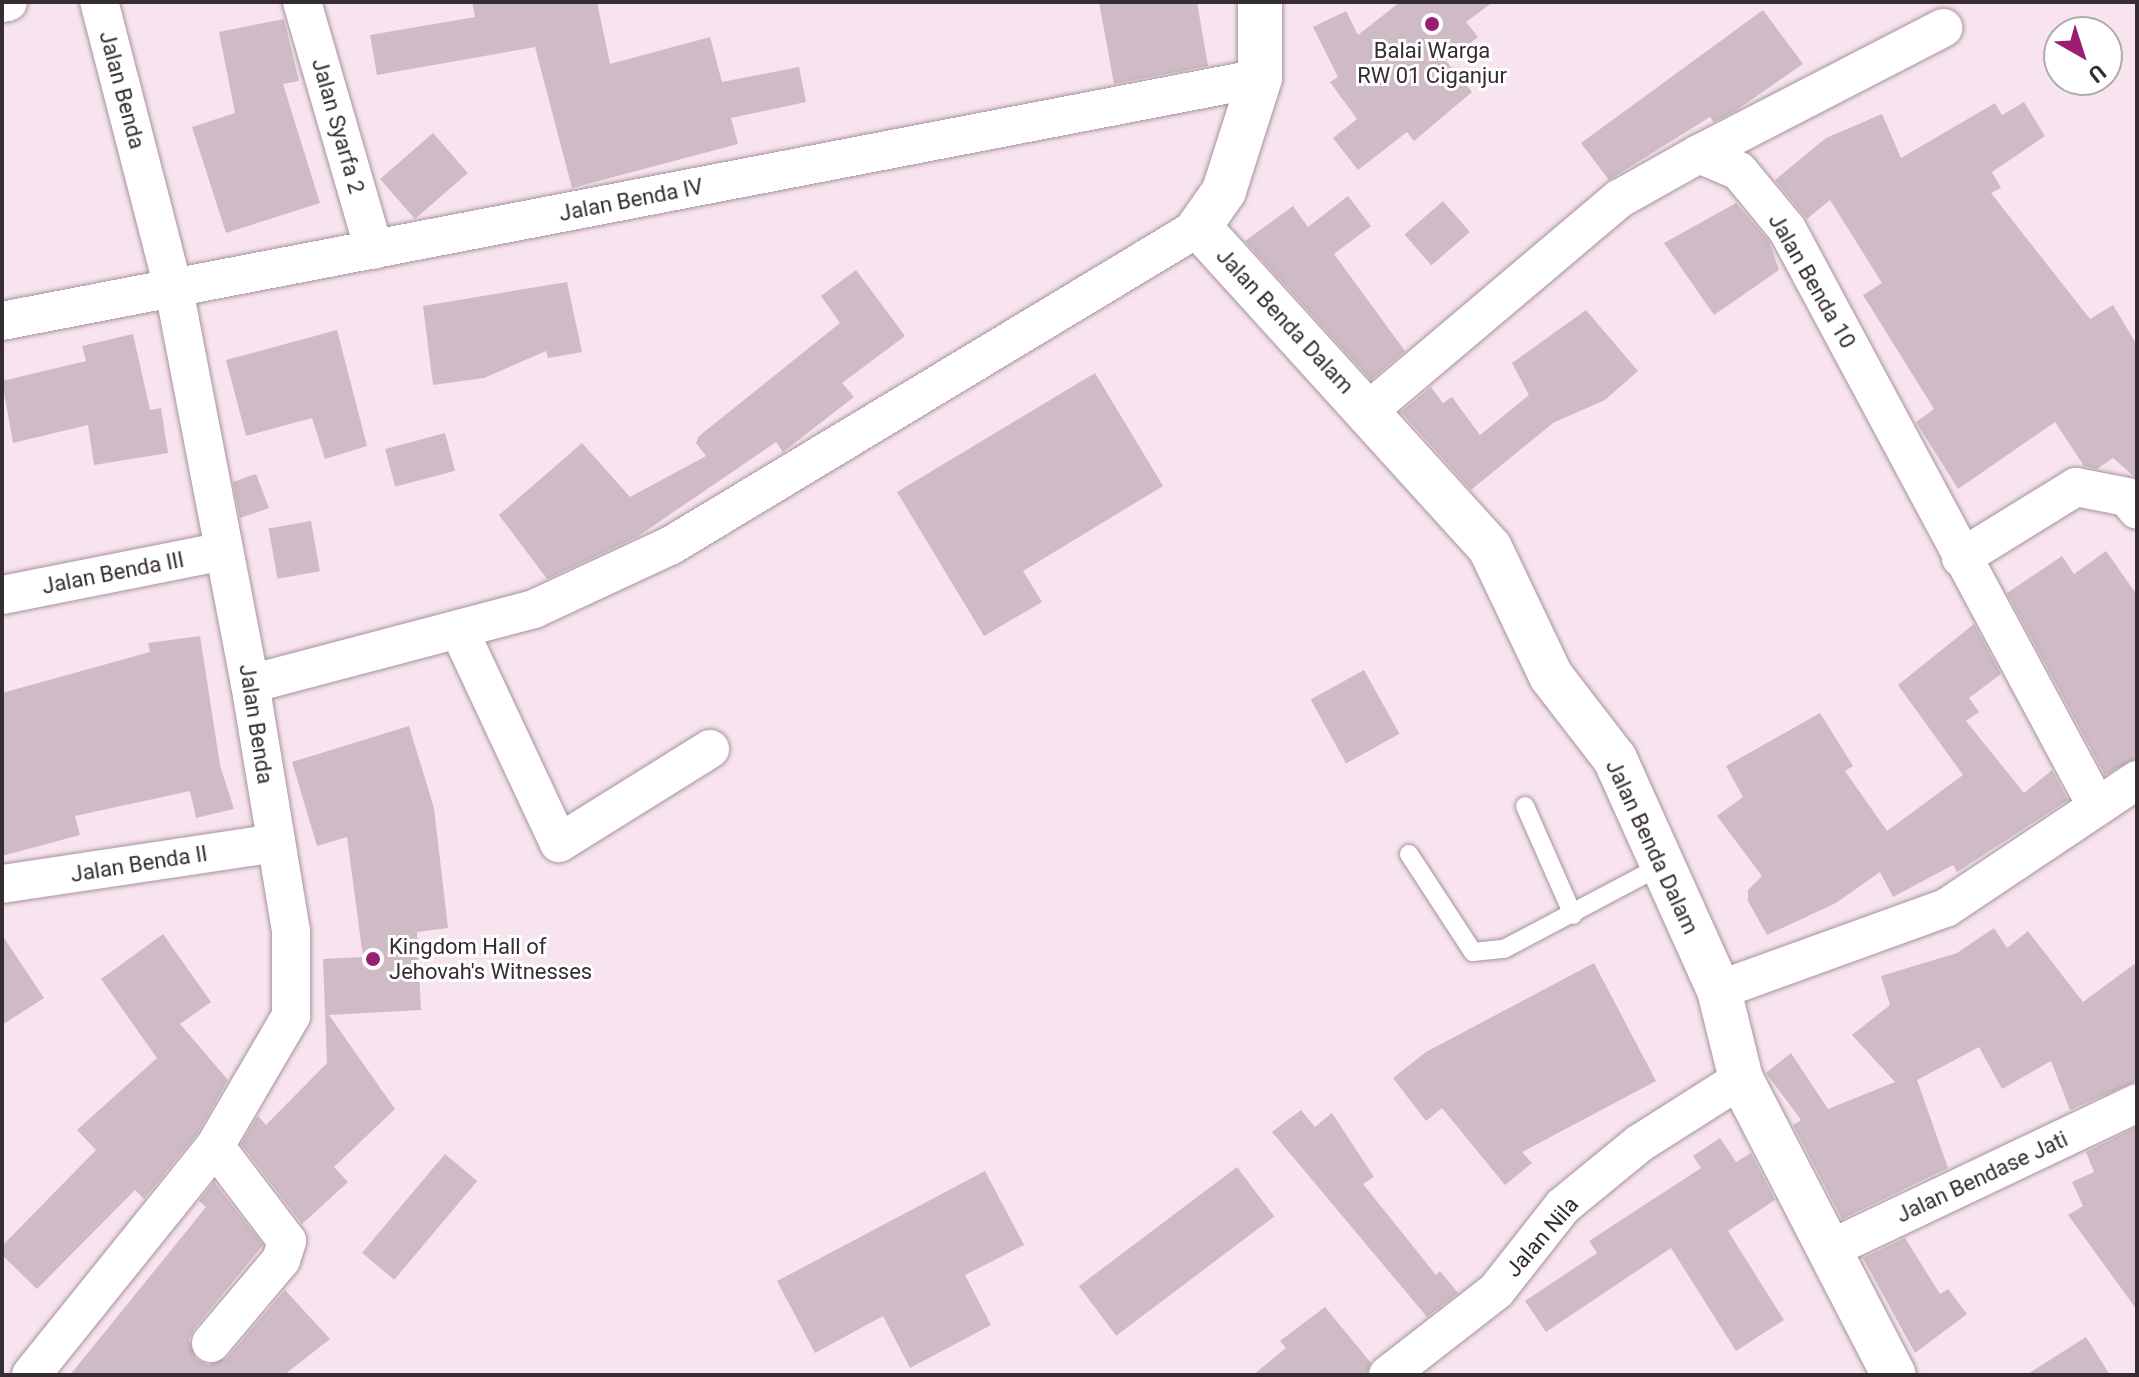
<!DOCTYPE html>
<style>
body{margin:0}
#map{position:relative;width:2139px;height:1377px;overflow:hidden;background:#f8e4ee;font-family:Roboto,sans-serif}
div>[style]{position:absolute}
.building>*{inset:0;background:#cfbbc5;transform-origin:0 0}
.roads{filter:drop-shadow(0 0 2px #a6939d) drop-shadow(0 0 2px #a6939d)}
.service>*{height:18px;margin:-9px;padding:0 9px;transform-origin:9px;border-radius:9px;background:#fff}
.minor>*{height:38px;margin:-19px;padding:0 19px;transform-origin:19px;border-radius:19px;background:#fff}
.tertiary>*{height:44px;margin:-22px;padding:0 22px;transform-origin:22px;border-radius:22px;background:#fff}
.dots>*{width:22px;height:22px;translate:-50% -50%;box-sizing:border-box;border:4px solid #fff;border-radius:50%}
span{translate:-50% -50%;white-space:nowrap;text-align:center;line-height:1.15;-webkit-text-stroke:6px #fff;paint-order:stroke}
.poi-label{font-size:22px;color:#352d31}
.left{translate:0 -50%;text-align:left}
.street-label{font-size:22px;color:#352d31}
.frame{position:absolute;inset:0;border:4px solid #352d31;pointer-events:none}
.north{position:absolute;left:2043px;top:16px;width:80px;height:80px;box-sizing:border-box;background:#fff;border:2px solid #aeabad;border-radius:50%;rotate:141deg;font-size:22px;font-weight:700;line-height:32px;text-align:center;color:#352d31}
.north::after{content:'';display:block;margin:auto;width:28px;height:36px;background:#9c1e72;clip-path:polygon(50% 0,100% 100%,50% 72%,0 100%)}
</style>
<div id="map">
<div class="building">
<i style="clip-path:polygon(472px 2px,597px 2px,610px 64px,710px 37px,722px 82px,799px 67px,806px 102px,731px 118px,738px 144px,572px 188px,535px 47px,377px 75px,370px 35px,475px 17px)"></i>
<i style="clip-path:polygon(1099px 2px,1197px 2px,1208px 66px,1114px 84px)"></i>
<i style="clip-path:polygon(1400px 2px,1493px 2px,1466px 22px,1478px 37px,1446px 61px,1472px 92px,1414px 141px,1407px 132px,1358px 170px,1333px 138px,1357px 119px,1330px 82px,1338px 77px,1313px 27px,1346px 11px,1358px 35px)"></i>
<i style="clip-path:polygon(1763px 10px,1803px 64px,1735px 111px,1714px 122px,1710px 117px,1609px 180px,1581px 143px)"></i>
<i style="clip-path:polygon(284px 19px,299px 81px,283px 84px,320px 203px,226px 233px,192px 127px,235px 113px,219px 32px)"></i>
<i style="clip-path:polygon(2024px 102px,2045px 136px,1992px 172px,2001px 188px,1991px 193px,2090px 319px,2113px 305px,2137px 345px,2137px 479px,2113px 458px,2097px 469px,2084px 466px,2055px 422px,1958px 489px,1916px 422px,1934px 409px,1863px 295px,1882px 283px,1830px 200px,1807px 219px,1775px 180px,1826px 138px,1882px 114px,1901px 158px,1995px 103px,2002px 115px)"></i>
<i style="left:433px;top:133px;width:53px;height:70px;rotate:49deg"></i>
<i style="clip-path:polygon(1348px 196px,1371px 226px,1334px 254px,1405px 351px,1371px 380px,1245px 241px,1293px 206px,1308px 227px)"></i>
<i style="left:1443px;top:201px;width:41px;height:51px;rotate:49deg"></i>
<i style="clip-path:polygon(1736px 203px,1769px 241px,1779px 270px,1714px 315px,1664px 243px)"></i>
<i style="clip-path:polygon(856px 270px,905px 336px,842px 383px,854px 397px,783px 452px,776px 442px,637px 537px,547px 579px,499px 515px,582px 443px,630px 497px,706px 456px,696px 443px,699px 436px,840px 323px,821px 296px)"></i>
<i style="clip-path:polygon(567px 282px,582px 352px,548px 358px,546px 351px,484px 378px,433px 385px,423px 306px)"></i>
<i style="clip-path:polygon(1586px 310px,1638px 371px,1605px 400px,1553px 423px,1471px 490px,1401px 412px,1431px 387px,1443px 403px,1452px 397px,1480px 435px,1529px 395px,1512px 363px)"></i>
<i style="clip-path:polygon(337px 330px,367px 446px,325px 459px,312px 418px,246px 436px,226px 360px)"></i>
<i style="clip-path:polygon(133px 334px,150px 410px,161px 408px,168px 453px,94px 465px,88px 425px,13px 443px,2px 381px,86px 361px,82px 346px)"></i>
<i style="clip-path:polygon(1095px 373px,1163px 486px,1023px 571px,1042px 602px,984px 636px,897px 492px)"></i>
<i style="left:445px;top:433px;width:39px;height:62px;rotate:75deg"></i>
<i style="clip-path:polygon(256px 474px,269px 508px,240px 518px,233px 482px)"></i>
<i style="left:311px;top:521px;width:51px;height:43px;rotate:80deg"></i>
<i style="clip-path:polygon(2106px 551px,2137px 595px,2137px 758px,2105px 775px,2007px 593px,2062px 556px,2074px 574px)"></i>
<i style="clip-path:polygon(1974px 624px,2001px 674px,1969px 698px,1979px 712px,1966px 721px,2024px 793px,2052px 770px,2068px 800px,1957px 872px,1953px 865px,1893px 897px,1880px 872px,1836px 903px,1767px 935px,1748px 901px,1748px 890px,1762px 876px,1717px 816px,1743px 797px,1726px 766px,1820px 713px,1853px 766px,1845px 771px,1887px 831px,1963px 775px,1898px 685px)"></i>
<i style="clip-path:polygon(200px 636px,220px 765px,234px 809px,196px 818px,190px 791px,75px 816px,80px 835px,2px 856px,2px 693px,150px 652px,148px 643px)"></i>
<i style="left:1364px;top:670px;width:73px;height:61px;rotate:61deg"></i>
<i style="clip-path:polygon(409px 726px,434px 808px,448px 928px,417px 932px,421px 1010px,329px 1015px,395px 1109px,334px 1167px,348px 1182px,302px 1224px,241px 1144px,258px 1116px,266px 1125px,327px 1063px,323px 959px,363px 957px,347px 837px,317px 846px,292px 762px)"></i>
<i style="clip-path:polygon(1994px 928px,2007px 948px,2028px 931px,2083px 1002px,2137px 962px,2137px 1081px,2070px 1110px,2051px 1061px,2002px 1089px,1979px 1047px,1917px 1080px,1948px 1168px,1842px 1219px,1793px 1125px,1801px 1120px,1766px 1073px,1791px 1053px,1828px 1109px,1895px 1082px,1852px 1035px,1890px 1005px,1881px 976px,1957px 953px)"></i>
<i style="clip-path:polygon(163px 934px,211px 1002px,180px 1024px,228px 1080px,197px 1134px,144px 1199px,135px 1190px,37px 1289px,2px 1255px,2px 1246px,96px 1150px,77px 1130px,157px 1058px,101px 979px)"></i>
<i style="clip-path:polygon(2px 935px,44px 998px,2px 1025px)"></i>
<i style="clip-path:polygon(1594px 963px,1656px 1081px,1522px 1152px,1532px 1163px,1505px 1185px,1442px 1108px,1426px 1121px,1393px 1078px,1426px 1052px)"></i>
<i style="clip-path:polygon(1301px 1110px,1315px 1127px,1332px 1113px,1374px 1177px,1363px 1184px,1436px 1275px,1440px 1271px,1458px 1293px,1427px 1317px,1272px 1132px)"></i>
<i style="clip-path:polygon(2137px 1127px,2137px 1310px,2068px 1215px,2083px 1206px,2072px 1182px,2094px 1172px,2086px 1152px)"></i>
<i style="clip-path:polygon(1720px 1138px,1736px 1162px,1751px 1153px,1775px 1200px,1728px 1231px,1784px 1320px,1736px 1351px,1671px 1248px,1546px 1332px,1525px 1301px,1597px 1253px,1589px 1241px,1701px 1168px,1693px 1156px)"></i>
<i style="left:445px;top:1154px;width:42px;height:129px;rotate:40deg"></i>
<i style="left:1237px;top:1167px;width:62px;height:198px;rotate:53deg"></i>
<i style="clip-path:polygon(985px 1171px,1024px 1245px,965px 1275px,991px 1325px,910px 1368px,883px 1316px,815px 1353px,777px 1281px)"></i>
<i style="clip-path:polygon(214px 1182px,263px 1245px,194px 1329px,189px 1340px,196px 1359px,208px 1365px,227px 1358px,285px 1290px,330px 1339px,284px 1375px,70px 1375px,206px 1207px,199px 1201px)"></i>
<i style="clip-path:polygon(1905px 1238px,1940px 1294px,1948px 1289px,1967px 1314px,1915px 1353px,1863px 1258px)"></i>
<i style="clip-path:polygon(1325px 1307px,1371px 1363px,1366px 1375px,1253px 1375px,1286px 1348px,1280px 1341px)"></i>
<i style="clip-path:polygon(2086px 1337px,2110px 1375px,2026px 1375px)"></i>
</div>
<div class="roads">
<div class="service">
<i style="left:1525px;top:806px;width:119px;rotate:66.2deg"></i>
<i style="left:1409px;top:854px;width:117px;rotate:56.9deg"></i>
<i style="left:1473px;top:952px;width:31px;rotate:-6deg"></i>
<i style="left:1504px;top:949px;width:175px;rotate:-27.9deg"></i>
</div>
<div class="minor">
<i style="left:302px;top:2px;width:258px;rotate:73.8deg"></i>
<i style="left:2px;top:3px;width:6px;rotate:-9deg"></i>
<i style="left:1699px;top:154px;width:275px;rotate:-27.3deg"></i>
<i style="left:2px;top:321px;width:1281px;rotate:-10.93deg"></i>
<i style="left:1368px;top:411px;width:329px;rotate:-40.2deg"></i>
<i style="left:1619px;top:199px;width:92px;rotate:-29.4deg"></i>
<i style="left:1699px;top:154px;width:43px;rotate:23deg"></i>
<i style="left:1739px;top:171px;width:75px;rotate:50.4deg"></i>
<i style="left:1787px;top:229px;width:654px;rotate:61.79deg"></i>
<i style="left:1961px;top:558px;width:135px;rotate:-31.7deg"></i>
<i style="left:2076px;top:487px;width:52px;rotate:11.1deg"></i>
<i style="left:2127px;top:497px;width:16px;rotate:52deg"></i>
<i style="left:2px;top:595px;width:226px;rotate:-11.2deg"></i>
<i style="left:459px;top:630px;width:235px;rotate:64.9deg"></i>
<i style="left:559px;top:843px;width:178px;rotate:-31.9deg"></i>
<i style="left:250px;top:684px;width:294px;rotate:-14.8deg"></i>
<i style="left:534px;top:609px;width:150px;rotate:-24.9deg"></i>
<i style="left:670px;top:546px;width:618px;rotate:-31.09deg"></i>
<i style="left:2px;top:884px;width:276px;rotate:-8.5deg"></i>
<i style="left:1719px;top:990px;width:241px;rotate:-19.9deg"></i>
<i style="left:1946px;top:908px;width:230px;rotate:-33.8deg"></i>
<i style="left:1828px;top:1250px;width:342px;rotate:-25.4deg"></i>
<i style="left:211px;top:1343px;width:109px;rotate:-49.9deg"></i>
<i style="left:281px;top:1260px;width:20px;rotate:-72deg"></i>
<i style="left:287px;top:1241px;width:119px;rotate:-127.2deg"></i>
<i style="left:31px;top:1375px;width:294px;rotate:-51.2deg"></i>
<i style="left:215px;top:1146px;width:151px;rotate:-59.7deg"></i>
<i style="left:291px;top:1016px;width:85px;rotate:-90deg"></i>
<i style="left:291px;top:931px;width:250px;rotate:-99.4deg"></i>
<i style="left:250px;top:684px;width:400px;rotate:-100.9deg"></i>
<i style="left:174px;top:291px;width:299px;rotate:-104.5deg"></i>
<i style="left:1388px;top:1375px;width:137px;rotate:-37.9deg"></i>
<i style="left:1496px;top:1291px;width:108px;rotate:-51.8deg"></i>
<i style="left:1563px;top:1206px;width:99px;rotate:-39.3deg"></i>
<i style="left:1640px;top:1143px;width:120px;rotate:-32.4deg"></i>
</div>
<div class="tertiary">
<i style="left:1260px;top:2px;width:76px;rotate:90deg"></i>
<i style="left:1260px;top:78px;width:119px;rotate:107.7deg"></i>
<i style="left:1224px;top:191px;width:44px;rotate:124.8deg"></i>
<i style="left:1199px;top:227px;width:433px;rotate:47.8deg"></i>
<i style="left:1490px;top:548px;width:142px;rotate:64.5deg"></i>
<i style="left:1551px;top:676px;width:105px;rotate:52.4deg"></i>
<i style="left:1615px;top:759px;width:253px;rotate:65.8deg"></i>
<i style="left:1719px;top:990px;width:92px;rotate:76.1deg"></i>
<i style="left:1741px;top:1079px;width:333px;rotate:62.7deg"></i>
</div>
</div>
<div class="dots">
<i style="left:1432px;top:24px;background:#9c1e72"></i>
<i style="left:373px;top:959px;background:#9c1e72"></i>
</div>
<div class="poi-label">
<span style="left:1432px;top:63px">Balai Warga<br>RW 01 Ciganjur</span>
<span class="left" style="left:389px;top:959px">Kingdom Hall of<br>Jehovah's Witnesses</span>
</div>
<div class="street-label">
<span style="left:122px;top:90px;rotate:75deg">Jalan Benda</span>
<span style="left:338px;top:126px;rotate:74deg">Jalan Syarfa 2</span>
<span style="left:631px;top:200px;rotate:-11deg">Jalan Benda IV</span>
<span style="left:1812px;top:281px;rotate:60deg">Jalan Benda 10</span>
<span style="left:1285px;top:321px;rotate:47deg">Jalan Benda Dalam</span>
<span style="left:113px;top:573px;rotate:-11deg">Jalan Benda III</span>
<span style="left:256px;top:724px;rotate:81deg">Jalan Benda</span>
<span style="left:1652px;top:847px;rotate:65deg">Jalan Benda Dalam</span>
<span style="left:139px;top:864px;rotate:-9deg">Jalan Benda II</span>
<span style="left:1982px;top:1177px;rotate:-25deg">Jalan Bendase Jati</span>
<span style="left:1542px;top:1237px;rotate:-49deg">Jalan Nila</span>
</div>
<div class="frame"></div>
<div class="north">U</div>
</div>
